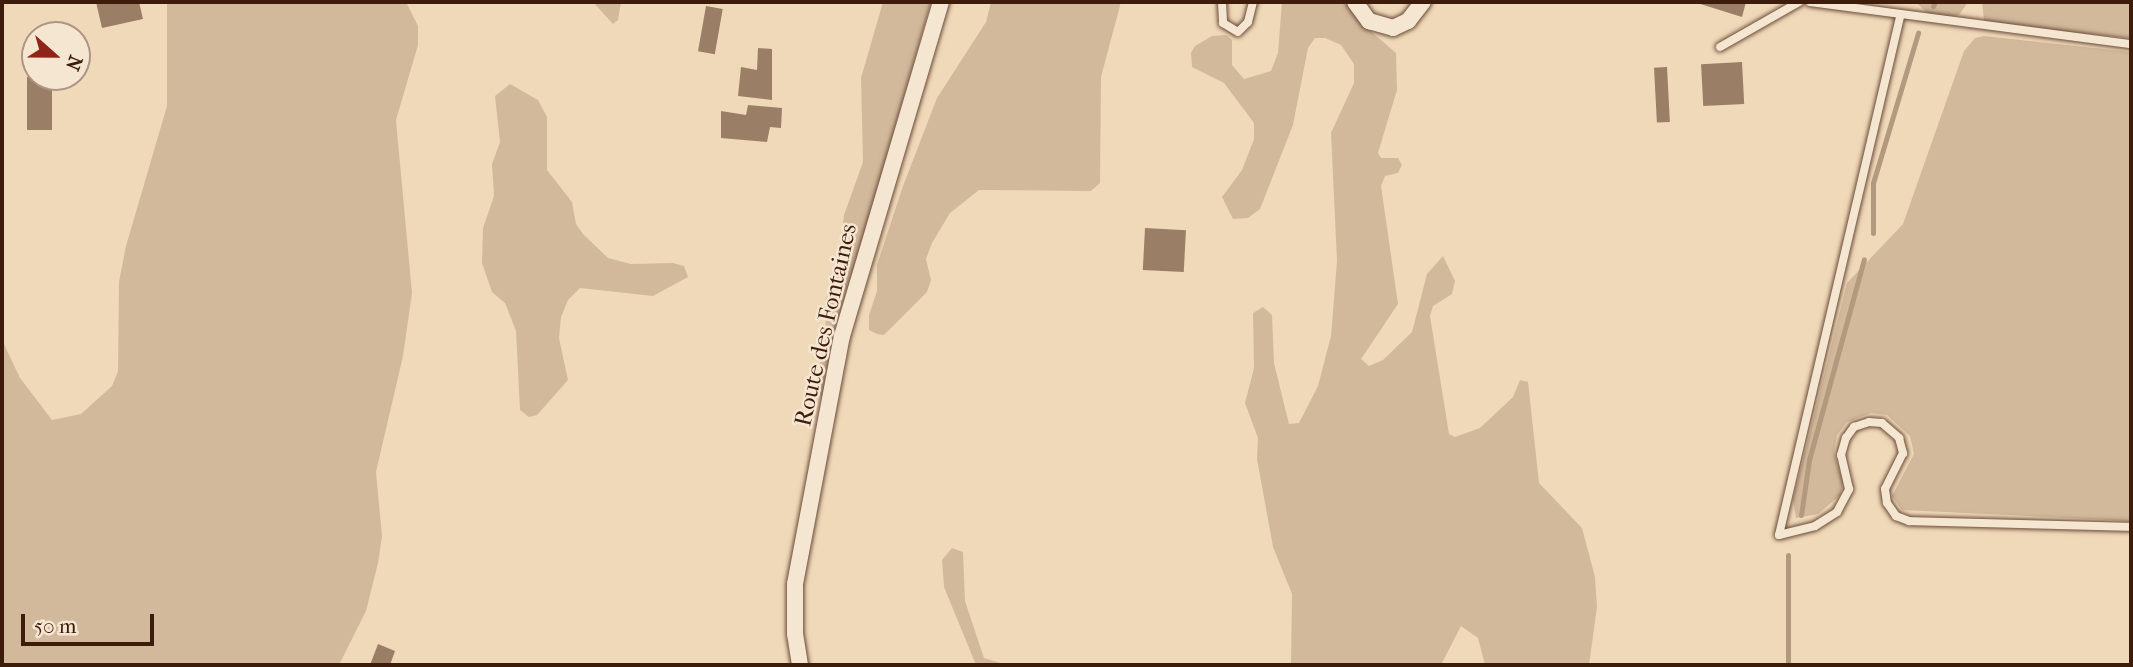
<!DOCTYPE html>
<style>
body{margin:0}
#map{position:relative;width:2133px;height:667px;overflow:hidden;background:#f0d9b9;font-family:"IM FELL French Canon",serif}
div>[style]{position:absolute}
.green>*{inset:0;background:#d2b99c}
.stream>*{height:5px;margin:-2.5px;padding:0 2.5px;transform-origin:2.5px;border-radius:2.5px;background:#b3997e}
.building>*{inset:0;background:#9b7e66;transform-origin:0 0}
.roads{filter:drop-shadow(0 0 2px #6a4b37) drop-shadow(0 0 2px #6a4b37)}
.lane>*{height:8px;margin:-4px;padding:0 4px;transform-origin:4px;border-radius:4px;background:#f5e6d2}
.street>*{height:16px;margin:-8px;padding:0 8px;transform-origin:8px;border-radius:8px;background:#f5e6d2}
span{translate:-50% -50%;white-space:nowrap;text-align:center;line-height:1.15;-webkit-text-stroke:5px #f5e6d2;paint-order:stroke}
.street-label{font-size:24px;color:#3e1c0c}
.frame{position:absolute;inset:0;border:4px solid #3e1c0c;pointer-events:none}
.north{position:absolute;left:21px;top:21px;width:70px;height:70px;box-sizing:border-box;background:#f5e6d2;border:2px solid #ac9583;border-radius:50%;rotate:111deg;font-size:19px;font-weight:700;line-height:28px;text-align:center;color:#3e1c0c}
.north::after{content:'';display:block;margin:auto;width:24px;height:32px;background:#8f2418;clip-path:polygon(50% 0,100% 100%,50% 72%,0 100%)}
.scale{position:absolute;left:21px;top:614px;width:133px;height:32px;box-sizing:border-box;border:4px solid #3e1c0c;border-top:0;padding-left:9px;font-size:21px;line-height:24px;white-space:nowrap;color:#3e1c0c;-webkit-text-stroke:5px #f5e6d2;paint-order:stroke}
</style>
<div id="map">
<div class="green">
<i style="clip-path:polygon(167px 2px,406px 2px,418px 26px,418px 45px,396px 120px,412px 293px,403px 356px,376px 472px,382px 536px,378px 563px,366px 611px,339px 665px,2px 665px,2px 340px,20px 378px,52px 420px,81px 414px,112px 386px,118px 371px,119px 282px,126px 246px,167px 106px)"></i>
<i style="clip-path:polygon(593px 2px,621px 2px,618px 20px,613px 24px)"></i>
<i style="clip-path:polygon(883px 2px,931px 2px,842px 313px,824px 396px,819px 397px,814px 393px,826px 335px,825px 302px,838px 265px,844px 215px,863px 162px,861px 78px)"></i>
<i style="clip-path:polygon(991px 2px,1121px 2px,1101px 77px,1100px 183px,1091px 191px,979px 190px,950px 213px,932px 243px,926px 259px,931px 280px,927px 292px,884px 335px,877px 334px,869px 330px,869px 315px,877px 291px,877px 265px,903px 186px,937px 98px,986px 22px)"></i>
<i style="clip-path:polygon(1282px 2px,1349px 2px,1359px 21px,1396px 53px,1397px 90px,1378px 153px,1381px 158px,1398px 158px,1402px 165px,1398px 173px,1385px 176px,1381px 186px,1398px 304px,1361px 359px,1369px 366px,1383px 360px,1412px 332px,1427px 274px,1443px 256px,1455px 281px,1452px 294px,1433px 306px,1430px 316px,1449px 434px,1455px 437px,1480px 428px,1513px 397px,1520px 380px,1528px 382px,1539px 483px,1582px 528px,1595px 577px,1597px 607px,1589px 665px,1485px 665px,1478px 638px,1461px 626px,1441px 665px,1291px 665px,1292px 594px,1273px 547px,1257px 459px,1258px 438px,1245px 403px,1254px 368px,1253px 313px,1263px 307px,1272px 315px,1274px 363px,1286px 412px,1289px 424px,1299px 423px,1318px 386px,1331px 336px,1337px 261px,1331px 133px,1354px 83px,1354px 64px,1341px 45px,1325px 38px,1315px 38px,1308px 48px,1293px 125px,1260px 209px,1248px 218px,1233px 219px,1222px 197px,1242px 170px,1254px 139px,1254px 123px,1224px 83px,1192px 67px,1191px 53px,1195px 46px,1212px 36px,1226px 35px,1232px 40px,1232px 65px,1244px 79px,1271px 71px,1278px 53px)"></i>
<i style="clip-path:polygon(1916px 2px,1968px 2px,1959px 15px,1947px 17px,1929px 15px)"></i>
<i style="clip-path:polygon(1982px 2px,2131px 2px,2131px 38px,1997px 25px,1984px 20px)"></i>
<i style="clip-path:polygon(1984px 36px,2131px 52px,2131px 521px,1902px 510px,1892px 496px,1914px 454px,1910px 436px,1887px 415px,1871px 413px,1847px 422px,1837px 435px,1834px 453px,1843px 482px,1840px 495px,1818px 514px,1796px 518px,1793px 500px,1847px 283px,1903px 224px,1964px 51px,1975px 38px)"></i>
<i style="clip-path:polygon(510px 84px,538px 100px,547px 117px,547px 170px,572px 202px,576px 224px,583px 234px,608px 258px,631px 264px,673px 263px,684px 266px,688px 277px,653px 296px,580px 288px,568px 300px,561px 317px,559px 338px,568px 380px,537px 415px,529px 417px,520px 410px,516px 331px,505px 303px,492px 292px,482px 263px,483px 228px,494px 196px,492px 164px,500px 142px,495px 96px)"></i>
<i style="clip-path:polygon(952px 548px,963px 552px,965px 601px,984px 658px,1007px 665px,976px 665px,944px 587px,942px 560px)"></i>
</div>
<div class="stream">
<i style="left:1933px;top:6px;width:4px;rotate:-63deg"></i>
<i style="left:1873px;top:233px;width:50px;rotate:-90deg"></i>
<i style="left:1873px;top:183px;width:157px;rotate:-73.3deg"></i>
<i style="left:1801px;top:515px;width:56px;rotate:-81.7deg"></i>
<i style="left:1809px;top:460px;width:208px;rotate:-74.7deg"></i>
<i style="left:1788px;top:665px;width:110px;rotate:-90deg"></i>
</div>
<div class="building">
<i style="clip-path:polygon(96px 2px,139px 2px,143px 19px,102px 28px)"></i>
<i style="clip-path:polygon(1694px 2px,1746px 2px,1742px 17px)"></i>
<i style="left:706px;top:6px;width:17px;height:46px;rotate:10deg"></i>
<i style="clip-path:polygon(758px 48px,772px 49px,772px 100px,738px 96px,741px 67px,757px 70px)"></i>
<i style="left:1742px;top:62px;width:42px;height:41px;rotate:87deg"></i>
<i style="left:1667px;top:67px;width:55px;height:13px;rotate:87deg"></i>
<i style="left:27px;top:77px;width:25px;height:53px"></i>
<i style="clip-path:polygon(748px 105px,782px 108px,781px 128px,770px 127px,767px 142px,721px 138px,721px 111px,746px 115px)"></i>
<i style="left:1145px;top:228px;width:41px;height:42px;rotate:3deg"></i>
<i style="clip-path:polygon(378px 644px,395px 651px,390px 665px,370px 665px)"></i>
</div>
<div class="roads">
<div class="lane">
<i style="left:1222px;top:2px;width:21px;rotate:87deg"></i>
<i style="left:1223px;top:23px;width:17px;rotate:31deg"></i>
<i style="left:1238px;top:32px;width:14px;rotate:-45deg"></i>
<i style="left:1248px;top:22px;width:21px;rotate:-76deg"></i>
<i style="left:1810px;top:2px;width:324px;rotate:7.5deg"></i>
<i style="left:1900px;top:17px;width:532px;rotate:103.15deg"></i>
<i style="left:1779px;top:535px;width:37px;rotate:-14deg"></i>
<i style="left:1815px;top:526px;width:26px;rotate:-32deg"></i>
<i style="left:1837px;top:512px;width:26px;rotate:-62deg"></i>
<i style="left:1849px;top:489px;width:35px;rotate:-103deg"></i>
<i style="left:1841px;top:455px;width:18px;rotate:-74deg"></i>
<i style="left:1846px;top:438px;width:14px;rotate:-54deg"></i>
<i style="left:1854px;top:427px;width:16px;rotate:-18deg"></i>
<i style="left:1869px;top:422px;width:13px;rotate:4deg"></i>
<i style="left:1882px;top:423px;width:23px;rotate:41deg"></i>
<i style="left:1899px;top:438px;width:16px;rotate:75deg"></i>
<i style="left:1903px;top:453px;width:40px;rotate:116.6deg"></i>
<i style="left:1885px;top:489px;width:14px;rotate:82deg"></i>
<i style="left:1887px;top:503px;width:16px;rotate:55deg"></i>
<i style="left:1896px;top:516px;width:14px;rotate:21deg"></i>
<i style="left:1909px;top:521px;width:222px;rotate:1.5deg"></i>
<i style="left:1720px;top:47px;width:91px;rotate:-29.7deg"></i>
</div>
<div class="street">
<i style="left:1355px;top:2px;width:24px;rotate:54deg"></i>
<i style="left:1369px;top:21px;width:25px;rotate:16deg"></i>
<i style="left:1393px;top:28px;width:17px;rotate:-25deg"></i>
<i style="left:1408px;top:21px;width:24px;rotate:-52deg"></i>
<i style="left:800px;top:665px;width:31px;rotate:-99deg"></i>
<i style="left:795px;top:634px;width:50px;rotate:-90deg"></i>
<i style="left:795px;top:584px;width:252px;rotate:-79.3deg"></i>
<i style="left:842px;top:336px;width:348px;rotate:-73.5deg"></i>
</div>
</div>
<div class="street-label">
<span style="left:826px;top:325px;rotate:-77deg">Route des Fontaines</span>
</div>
<div class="frame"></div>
<div class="north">N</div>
<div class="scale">50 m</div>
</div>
